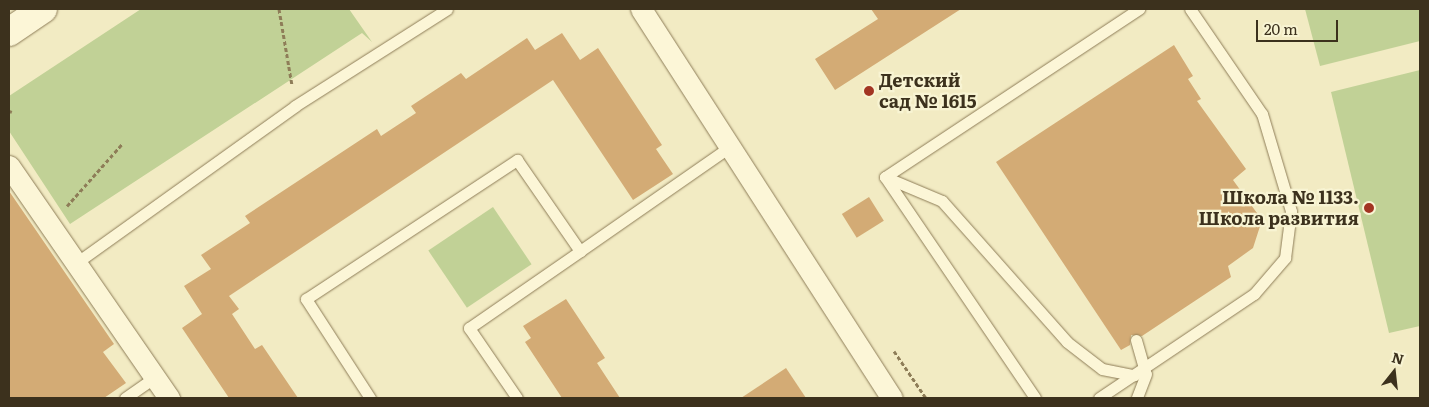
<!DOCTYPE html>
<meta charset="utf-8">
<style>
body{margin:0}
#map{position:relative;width:1429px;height:407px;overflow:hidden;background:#f2ebc3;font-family:Literata,serif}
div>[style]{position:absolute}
.green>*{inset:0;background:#c1d196;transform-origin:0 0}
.building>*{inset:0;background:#d3ab75;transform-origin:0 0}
.path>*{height:3px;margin-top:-1.5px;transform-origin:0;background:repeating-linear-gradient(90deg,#8e7d58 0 4px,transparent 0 6.5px)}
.roads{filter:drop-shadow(0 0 1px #8e7d58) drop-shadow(0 0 1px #8e7d58)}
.lane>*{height:11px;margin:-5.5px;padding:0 5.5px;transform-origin:5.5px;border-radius:5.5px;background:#fcf6d7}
.street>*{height:21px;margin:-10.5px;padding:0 10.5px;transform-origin:10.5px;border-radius:10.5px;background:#fcf6d7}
.secondary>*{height:28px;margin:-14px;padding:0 14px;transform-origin:14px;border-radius:14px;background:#fcf6d7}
.dots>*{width:14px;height:14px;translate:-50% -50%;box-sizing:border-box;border:2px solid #f8f4d3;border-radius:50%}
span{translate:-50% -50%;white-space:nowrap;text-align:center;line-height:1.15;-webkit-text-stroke:4.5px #f8f4d3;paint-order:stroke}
.poi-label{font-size:18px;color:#3c311d;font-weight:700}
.left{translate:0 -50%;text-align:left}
.right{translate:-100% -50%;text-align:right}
.frame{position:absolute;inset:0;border:10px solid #3c311d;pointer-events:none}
.north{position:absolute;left:1369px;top:347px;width:50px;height:50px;-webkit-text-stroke:4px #f8f4d3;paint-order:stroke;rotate:16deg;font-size:14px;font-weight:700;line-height:20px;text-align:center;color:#3c311d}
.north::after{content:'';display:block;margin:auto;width:18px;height:22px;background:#3c311d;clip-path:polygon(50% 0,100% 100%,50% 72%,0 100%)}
.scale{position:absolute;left:1256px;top:20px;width:82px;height:22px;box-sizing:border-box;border:2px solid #3c311d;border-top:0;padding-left:6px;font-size:15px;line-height:18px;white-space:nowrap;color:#3c311d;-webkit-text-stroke:4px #f8f4d3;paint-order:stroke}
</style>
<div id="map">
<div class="green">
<i style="clip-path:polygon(141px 9px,349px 9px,372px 42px,362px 33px,70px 224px,9px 131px,9px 96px)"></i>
<i style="clip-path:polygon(1305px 9px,1420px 9px,1420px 41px,1320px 66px)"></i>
<i style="clip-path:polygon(1420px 70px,1420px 326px,1389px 333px,1331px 92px)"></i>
<i style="left:493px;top:207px;width:69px;height:78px;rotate:56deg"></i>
</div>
<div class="building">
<i style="clip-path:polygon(871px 9px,961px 9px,835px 90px,815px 59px,878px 19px)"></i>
<i style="clip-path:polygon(562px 33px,580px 60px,598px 48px,662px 145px,656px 149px,673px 174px,633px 200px,553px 80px,229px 296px,239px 309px,232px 314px,255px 349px,262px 345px,298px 398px,229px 398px,182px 328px,202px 314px,184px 286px,211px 269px,201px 255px,250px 223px,245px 216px,377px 129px,381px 136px,416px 113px,411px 106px,461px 73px,466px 79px,527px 38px,535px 50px)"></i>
<i style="clip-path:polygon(1174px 45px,1193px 76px,1188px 79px,1201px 99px,1197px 101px,1246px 169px,1233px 180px,1262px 220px,1253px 248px,1228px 266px,1231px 277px,1142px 336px,1131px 335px,1130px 345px,1121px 350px,996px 162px)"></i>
<i style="clip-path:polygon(9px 191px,114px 344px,103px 352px,126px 383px,104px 398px,9px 398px)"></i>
<i style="left:869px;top:197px;width:28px;height:32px;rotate:58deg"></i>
<i style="clip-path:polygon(566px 299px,605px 358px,597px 363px,620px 398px,562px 398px,525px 342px,531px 338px,523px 326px)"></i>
<i style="clip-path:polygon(786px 368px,806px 398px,741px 398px)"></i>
</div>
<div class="path">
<i style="left:279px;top:9px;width:77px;rotate:80.3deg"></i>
<i style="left:9px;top:111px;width:3px;rotate:18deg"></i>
<i style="left:67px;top:206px;width:84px;rotate:-48.4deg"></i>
<i style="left:894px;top:351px;width:57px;rotate:55.8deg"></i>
</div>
<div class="roads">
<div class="lane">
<i style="left:885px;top:177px;width:62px;rotate:22.8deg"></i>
<i style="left:942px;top:201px;width:188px;rotate:48.4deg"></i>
<i style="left:1067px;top:342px;width:44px;rotate:37.6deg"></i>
<i style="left:1102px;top:369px;width:33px;rotate:11deg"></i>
<i style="left:885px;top:177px;width:305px;rotate:-33.5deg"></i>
<i style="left:885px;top:177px;width:267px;rotate:55.8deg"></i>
<i style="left:76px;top:263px;width:269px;rotate:-35.6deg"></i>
<i style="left:295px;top:106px;width:180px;rotate:-32.5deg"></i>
<i style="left:1136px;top:340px;width:35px;rotate:74deg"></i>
<i style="left:1146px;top:374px;width:26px;rotate:111deg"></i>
<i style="left:125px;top:398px;width:35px;rotate:-35deg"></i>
<i style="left:370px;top:398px;width:118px;rotate:-122.9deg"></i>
<i style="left:306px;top:299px;width:253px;rotate:-33.4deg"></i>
<i style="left:517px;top:160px;width:111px;rotate:55.3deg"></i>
<i style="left:580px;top:251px;width:179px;rotate:-34.8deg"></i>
<i style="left:517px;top:398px;width:85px;rotate:-124.4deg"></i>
<i style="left:469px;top:328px;width:135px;rotate:-34.7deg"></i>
<i style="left:1099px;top:398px;width:187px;rotate:-33.9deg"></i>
<i style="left:1254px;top:294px;width:48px;rotate:-49.3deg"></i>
<i style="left:1285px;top:258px;width:47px;rotate:-82.7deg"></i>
<i style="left:1291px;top:211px;width:101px;rotate:-106.6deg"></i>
<i style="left:1262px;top:114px;width:127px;rotate:-124.4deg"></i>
</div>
<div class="street">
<i style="left:641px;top:9px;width:463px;rotate:57.2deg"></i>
<i style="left:9px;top:166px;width:282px;rotate:55.4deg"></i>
</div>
<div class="secondary">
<i style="left:9px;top:32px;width:41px;rotate:-34.1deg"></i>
</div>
</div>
<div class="dots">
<i style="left:869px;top:91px;background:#a23522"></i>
<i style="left:1369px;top:208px;background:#a23522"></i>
</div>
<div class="poi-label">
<span class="left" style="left:879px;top:91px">Детский<br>сад № 1615</span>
<span class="right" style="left:1359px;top:208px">Школа № 1133.<br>Школа развития</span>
</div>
<div class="frame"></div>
<div class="north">N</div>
<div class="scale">20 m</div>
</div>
